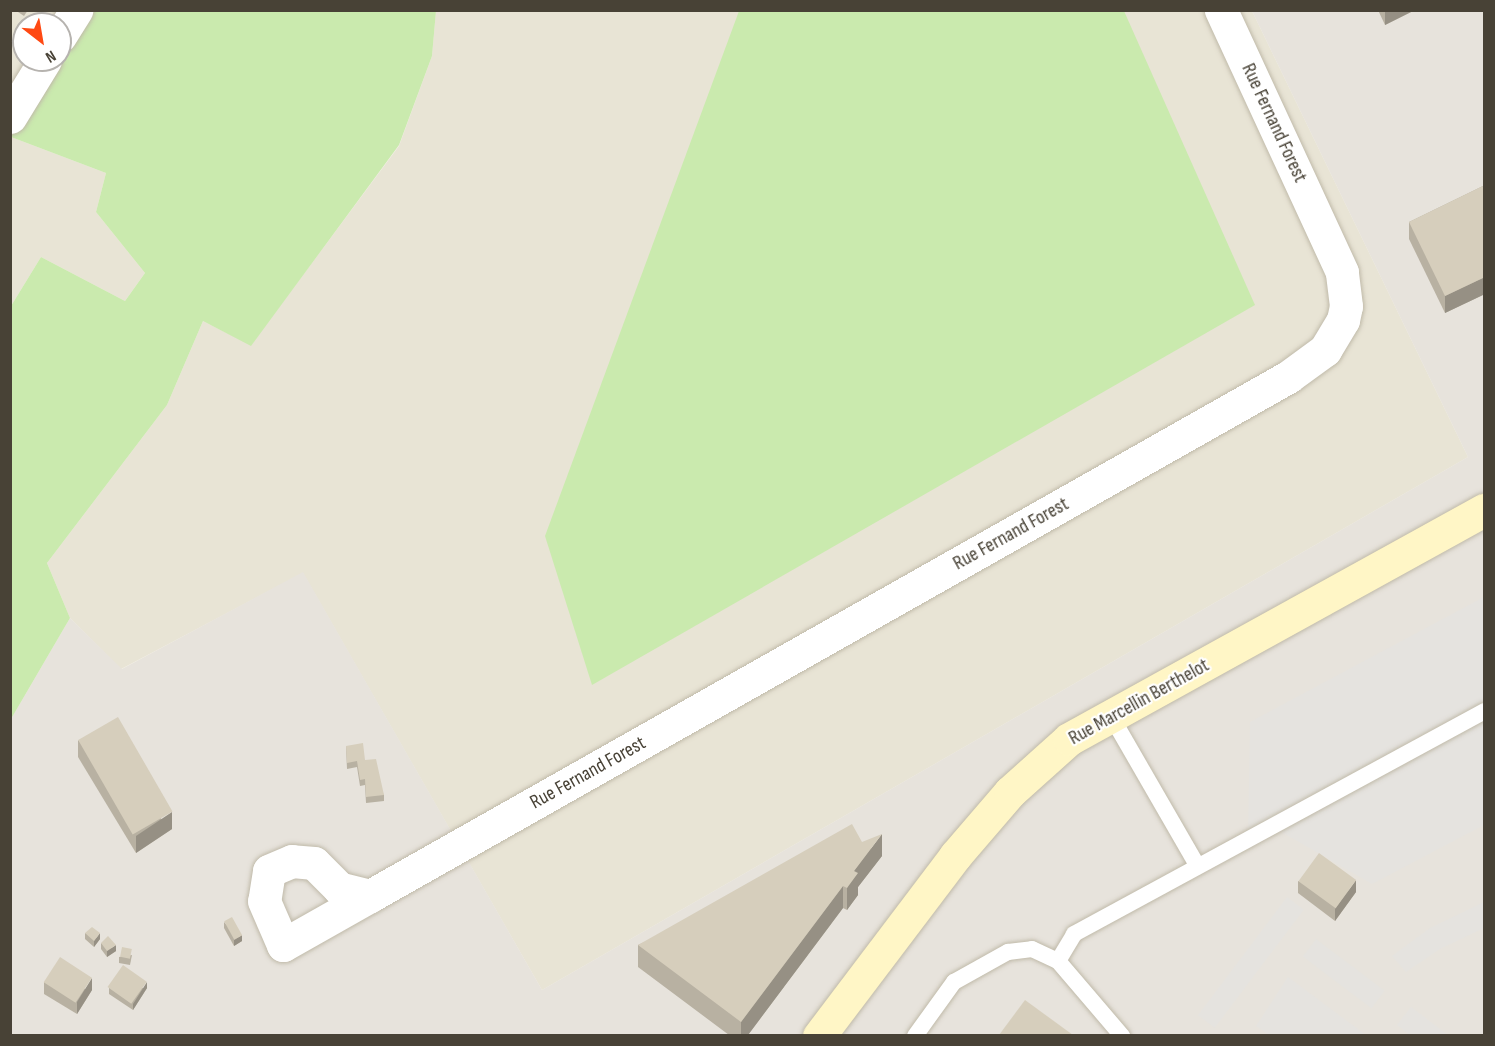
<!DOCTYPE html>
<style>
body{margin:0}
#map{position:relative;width:1495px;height:1046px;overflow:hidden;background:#f4f1e7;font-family:"Sofia Sans Condensed",sans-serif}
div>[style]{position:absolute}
.residential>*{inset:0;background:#e8e4d5}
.industrial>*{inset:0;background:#e7e3dc}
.green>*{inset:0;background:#caeaae}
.parking>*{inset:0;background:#e5e3df;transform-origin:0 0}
.roads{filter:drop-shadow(0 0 2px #c0baa9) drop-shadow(0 0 2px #c0baa9)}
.lane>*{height:16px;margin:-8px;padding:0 8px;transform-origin:8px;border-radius:8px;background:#fff}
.street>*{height:33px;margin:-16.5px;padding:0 16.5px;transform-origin:16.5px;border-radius:16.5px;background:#fff}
.secondary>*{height:33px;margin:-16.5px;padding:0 16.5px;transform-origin:16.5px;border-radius:16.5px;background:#fff6c6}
.wall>*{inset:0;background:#b8b1a2}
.shaded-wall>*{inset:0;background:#969084}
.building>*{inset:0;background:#d6cebc;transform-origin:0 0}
span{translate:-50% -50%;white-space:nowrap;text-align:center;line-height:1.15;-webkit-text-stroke:4.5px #fff;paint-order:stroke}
.street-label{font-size:20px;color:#484236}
.frame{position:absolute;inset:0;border:12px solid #484236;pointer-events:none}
.north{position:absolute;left:12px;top:12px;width:60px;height:60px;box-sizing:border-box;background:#fff;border:2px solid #b6b3af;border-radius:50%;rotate:149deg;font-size:16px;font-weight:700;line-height:24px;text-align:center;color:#484236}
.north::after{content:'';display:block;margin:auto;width:21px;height:27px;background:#ff4913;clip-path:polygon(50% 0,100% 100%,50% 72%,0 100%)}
</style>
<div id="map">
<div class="residential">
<i style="clip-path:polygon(11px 11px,86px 11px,60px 53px,60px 24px,24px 24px,24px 60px,56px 60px,11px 135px)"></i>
<i style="clip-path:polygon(436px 11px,1252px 11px,1468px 457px,542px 990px,303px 573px,121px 669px,70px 618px,47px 563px,167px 405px,203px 321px,251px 345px,399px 146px,432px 56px)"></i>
<i style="clip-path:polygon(11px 137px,106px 173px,96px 212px,145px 273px,125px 301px,41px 257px,11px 306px)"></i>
</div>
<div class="industrial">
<i style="clip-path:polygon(1252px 11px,1484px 11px,1484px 1035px,11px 1036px,11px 719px,70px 618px,122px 669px,303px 572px,542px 990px,1468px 457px)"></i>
</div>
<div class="green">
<i style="clip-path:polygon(86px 11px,436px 11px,432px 56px,399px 145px,251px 346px,203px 321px,167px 405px,47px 563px,70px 618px,11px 719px,11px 306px,41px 257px,125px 301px,145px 273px,96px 212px,106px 173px,11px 137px,56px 60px,60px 60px,60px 53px)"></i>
<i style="clip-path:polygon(739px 11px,1124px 11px,1255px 305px,592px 685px,545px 536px)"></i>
</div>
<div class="parking">
<i style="clip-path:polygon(1484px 597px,1484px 825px,1372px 884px,1271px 826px,1248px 838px,1250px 722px)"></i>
<i style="left:1287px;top:897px;width:21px;height:148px;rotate:37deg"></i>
<i style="clip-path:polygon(1484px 902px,1484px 928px,1440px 949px,1406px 972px,1392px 956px,1430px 928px)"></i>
<i style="left:1316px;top:939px;width:86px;height:22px;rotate:37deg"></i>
<i style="clip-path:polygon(1288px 977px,1366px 1035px,1269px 1035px,1256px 1026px)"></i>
<i style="clip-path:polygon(1411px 1007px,1448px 1035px,1410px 1035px,1397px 1025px)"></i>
</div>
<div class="roads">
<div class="lane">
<i style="left:1111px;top:716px;width:172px;rotate:60deg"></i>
<i style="left:1058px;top:961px;width:31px;rotate:-59deg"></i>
<i style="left:1074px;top:934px;width:467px;rotate:-28.5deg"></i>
<i style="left:915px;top:1036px;width:67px;rotate:-54.2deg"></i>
<i style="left:954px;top:982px;width:62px;rotate:-29.1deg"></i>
<i style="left:1008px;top:952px;width:24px;rotate:-7deg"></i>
<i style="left:1032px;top:949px;width:29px;rotate:25deg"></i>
<i style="left:1058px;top:961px;width:99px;rotate:49.5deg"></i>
</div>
<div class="street">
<i style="left:60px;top:36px;width:31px;rotate:-58deg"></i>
<i style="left:10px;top:117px;width:67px;rotate:-58.4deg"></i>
<i style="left:370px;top:896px;width:32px;rotate:-166deg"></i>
<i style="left:339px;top:888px;width:35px;rotate:-135deg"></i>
<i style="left:314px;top:863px;width:22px;rotate:-175deg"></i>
<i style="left:292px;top:861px;width:25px;rotate:157deg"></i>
<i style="left:269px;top:871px;width:30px;rotate:99deg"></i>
<i style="left:264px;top:901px;width:48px;rotate:66.6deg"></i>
<i style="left:283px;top:945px;width:100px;rotate:-29.4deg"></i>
<i style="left:370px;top:896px;width:1055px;rotate:-29.48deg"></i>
<i style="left:1288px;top:377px;width:46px;rotate:-36.1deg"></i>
<i style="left:1325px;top:350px;width:35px;rotate:-59deg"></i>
<i style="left:1343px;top:320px;width:14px;rotate:-78deg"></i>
<i style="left:1346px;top:306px;width:34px;rotate:-97deg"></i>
<i style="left:1342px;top:272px;width:289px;rotate:-114.8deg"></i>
</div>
<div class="secondary">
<i style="left:819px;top:1036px;width:226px;rotate:-52.9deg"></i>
<i style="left:955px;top:856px;width:84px;rotate:-49.3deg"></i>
<i style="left:1010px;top:792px;width:79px;rotate:-41.9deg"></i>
<i style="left:1069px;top:739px;width:474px;rotate:-28.9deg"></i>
</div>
</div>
<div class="wall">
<i style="clip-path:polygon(15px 10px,28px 10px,24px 16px)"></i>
<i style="clip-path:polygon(1378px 10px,1415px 10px,1385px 25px)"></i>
<i style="clip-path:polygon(1485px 185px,1485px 294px,1445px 313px,1409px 239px,1409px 222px)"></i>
<i style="clip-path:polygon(78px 740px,172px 829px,136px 853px,78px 757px)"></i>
<i style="clip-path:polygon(346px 746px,365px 760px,384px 795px,384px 801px,366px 803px,365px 785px,360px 786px,357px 767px,347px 769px)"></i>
<i style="clip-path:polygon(862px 842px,882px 856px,858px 887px,858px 895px,847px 910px,843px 908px,748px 1035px,729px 1035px,638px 967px,638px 945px)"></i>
<i style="clip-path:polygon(1298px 881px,1356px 892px,1335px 921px,1298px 893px)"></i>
<i style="clip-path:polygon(224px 922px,242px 941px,234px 946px,224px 928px)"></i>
<i style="clip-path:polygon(85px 933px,100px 939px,94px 947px,85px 939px)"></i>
<i style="clip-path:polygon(101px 943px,116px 951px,107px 957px,101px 949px)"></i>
<i style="clip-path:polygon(132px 955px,130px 965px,119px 963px,119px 957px)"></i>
<i style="clip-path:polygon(44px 982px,92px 990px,77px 1014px,44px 994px)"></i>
<i style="clip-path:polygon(109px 988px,147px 988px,133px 1010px,109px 994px)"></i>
</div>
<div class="shaded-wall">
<i style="clip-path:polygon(1385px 10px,1415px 10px,1385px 25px)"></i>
<i style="clip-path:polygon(1485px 277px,1485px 294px,1445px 313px,1445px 296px)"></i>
<i style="clip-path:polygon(172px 812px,172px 829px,136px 853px,136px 836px)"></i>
<i style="clip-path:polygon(882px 834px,882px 856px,858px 887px,858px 895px,847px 910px,847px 888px,854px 871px)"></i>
<i style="clip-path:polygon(1356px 880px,1356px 892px,1335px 921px,1335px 909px)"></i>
<i style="clip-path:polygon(843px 886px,843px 908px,748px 1035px,741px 1035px,741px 1022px)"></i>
<i style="clip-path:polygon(100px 933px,100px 939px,94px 947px,94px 941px)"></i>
<i style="clip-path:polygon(242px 935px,242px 941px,234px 946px,234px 940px)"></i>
<i style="clip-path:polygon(116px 945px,116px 951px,107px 957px,107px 951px)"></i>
<i style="clip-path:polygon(92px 978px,92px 990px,77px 1014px,77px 1002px)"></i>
<i style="clip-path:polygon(147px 982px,147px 988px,133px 1010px,133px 1004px)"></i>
</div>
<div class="building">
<i style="clip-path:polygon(1485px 185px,1485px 277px,1445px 296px,1409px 222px)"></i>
<i style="left:118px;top:717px;width:109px;height:46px;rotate:60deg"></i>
<i style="clip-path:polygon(363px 743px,365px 760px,376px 759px,384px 795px,366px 797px,365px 779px,360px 780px,357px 761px,347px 763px,346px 746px)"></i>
<i style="clip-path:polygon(852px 824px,862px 842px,882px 834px,854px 871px,858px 873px,847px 888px,843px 886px,741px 1022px,638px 945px)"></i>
<i style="left:1319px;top:853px;width:46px;height:35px;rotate:36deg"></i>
<i style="left:232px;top:917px;width:21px;height:9px;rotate:61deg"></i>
<i style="clip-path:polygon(92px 927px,100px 933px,94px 941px,85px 933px)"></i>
<i style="clip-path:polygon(108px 936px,116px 945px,107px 951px,101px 943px)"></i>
<i style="left:122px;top:947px;width:10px;height:10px;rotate:11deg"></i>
<i style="left:60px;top:957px;width:38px;height:30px;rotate:33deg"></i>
<i style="left:123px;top:965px;width:29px;height:27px;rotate:35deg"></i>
<i style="clip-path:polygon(1025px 1000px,1073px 1035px,999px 1035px)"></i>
</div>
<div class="street-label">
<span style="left:1274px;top:123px;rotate:65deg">Rue Fernand Forest</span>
<span style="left:1011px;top:534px;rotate:-29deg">Rue Fernand Forest</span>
<span style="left:1139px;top:702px;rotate:-29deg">Rue Marcellin Berthelot</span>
<span style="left:588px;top:773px;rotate:-29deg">Rue Fernand Forest</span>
</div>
<div class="frame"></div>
<div class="north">N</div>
</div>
